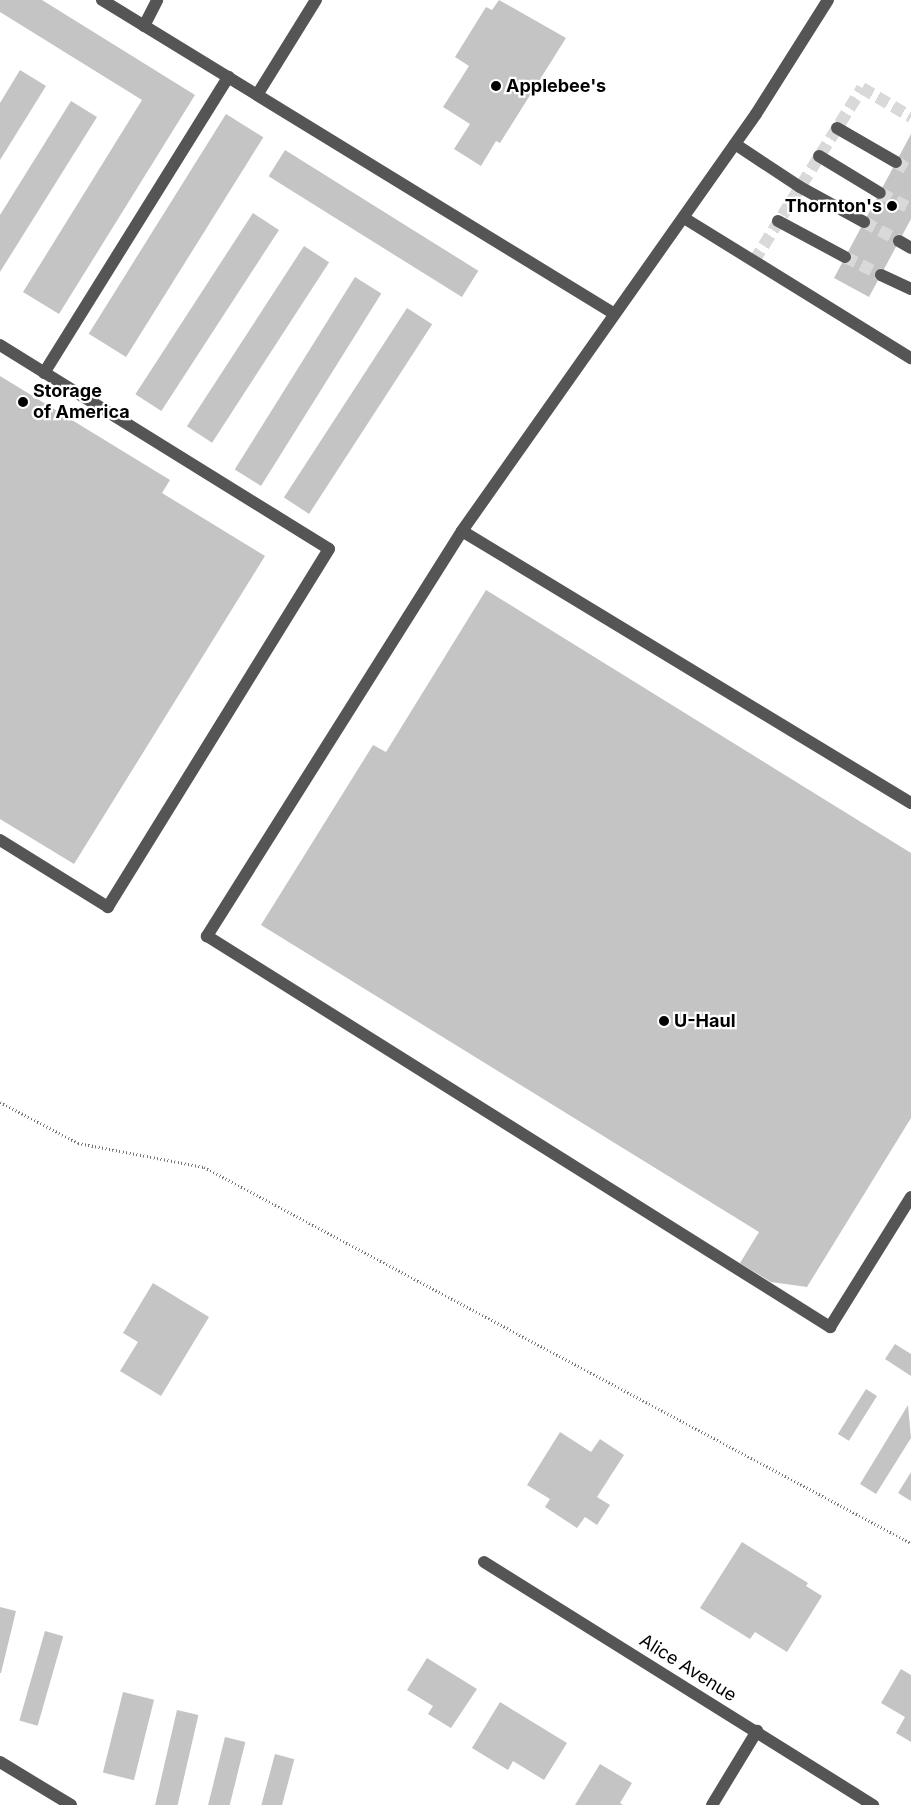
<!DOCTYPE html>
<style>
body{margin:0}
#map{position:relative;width:911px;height:1805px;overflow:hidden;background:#fff;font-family:Inter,sans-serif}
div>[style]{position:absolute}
.building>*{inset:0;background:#c4c4c4;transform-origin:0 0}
.minor-tunnel>*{height:12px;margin-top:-6px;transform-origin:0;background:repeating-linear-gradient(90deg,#d9d9d9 0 12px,transparent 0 18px)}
.path>*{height:3px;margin-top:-1.5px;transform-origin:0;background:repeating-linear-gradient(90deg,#777 0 1px,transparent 0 3.5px)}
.minor>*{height:12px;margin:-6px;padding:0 6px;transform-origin:6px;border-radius:6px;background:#555}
.dots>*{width:14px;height:14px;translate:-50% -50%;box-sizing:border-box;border:2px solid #fff;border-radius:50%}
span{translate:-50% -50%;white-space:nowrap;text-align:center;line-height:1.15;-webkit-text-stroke:4.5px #fff;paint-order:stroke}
.poi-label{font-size:18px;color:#000;font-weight:700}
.left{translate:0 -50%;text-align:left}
.right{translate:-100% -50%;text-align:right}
.street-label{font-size:18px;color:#000}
</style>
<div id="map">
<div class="building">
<i style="clip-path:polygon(0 0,42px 0,195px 95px,59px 314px,23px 292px,142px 100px,0 12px)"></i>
<i style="clip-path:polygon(499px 0,566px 38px,500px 143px,496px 141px,481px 166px,454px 149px,470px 124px,443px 107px,469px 66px,455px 57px,486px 7px,492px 10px)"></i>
<i style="clip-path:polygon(20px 70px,46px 86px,0 160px,0 103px)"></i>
<i style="clip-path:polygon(71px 101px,97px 117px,0 272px,0 215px)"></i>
<i style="left:226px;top:114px;width:44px;height:259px;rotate:32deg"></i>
<i style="clip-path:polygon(911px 134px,911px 219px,869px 297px,834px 278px)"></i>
<i style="left:285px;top:150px;width:228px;height:31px;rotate:32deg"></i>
<i style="left:253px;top:213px;width:31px;height:216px;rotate:33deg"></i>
<i style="left:304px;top:246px;width:30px;height:215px;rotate:33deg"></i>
<i style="left:355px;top:277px;width:31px;height:227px;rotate:32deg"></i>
<i style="left:407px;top:308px;width:30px;height:226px;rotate:33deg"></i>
<i style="clip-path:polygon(0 376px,170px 480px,162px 493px,265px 556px,74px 864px,0 819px)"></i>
<i style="clip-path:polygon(486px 590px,911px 853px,911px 1118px,807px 1287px,771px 1282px,740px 1263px,759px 1232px,261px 925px,373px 745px,386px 752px)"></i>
<i style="clip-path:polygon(153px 1283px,209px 1317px,161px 1396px,120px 1371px,138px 1342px,123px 1333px)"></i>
<i style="clip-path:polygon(895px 1344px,911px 1354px,911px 1376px,885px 1359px)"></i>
<i style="left:866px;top:1389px;width:13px;height:53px;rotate:32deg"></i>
<i style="clip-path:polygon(908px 1405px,911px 1438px,876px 1494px,860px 1484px)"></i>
<i style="clip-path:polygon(560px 1432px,591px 1452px,600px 1439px,624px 1455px,597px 1497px,610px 1505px,597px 1525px,585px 1517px,577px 1528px,545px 1507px,550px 1499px,527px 1485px)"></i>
<i style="clip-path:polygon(911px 1472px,911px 1501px,898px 1493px)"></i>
<i style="clip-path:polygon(742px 1542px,808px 1583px,806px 1586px,822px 1596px,787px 1652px,755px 1632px,750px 1639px,700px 1608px)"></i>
<i style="clip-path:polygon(0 1607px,16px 1611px,1px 1673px,0 1673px)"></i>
<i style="left:45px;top:1631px;width:19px;height:93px;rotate:16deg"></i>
<i style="clip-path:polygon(427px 1658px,477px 1689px,451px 1728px,428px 1714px,433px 1706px,407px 1690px)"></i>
<i style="clip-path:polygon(901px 1669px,911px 1675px,911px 1742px,896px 1733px,905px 1717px,881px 1703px)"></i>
<i style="left:123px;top:1692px;width:32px;height:83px;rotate:14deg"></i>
<i style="clip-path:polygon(500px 1702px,567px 1743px,544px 1780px,513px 1761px,508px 1770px,472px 1748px)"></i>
<i style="left:177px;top:1710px;width:22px;height:98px;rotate:13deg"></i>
<i style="left:225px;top:1737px;width:21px;height:70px;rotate:14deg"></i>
<i style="left:275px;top:1754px;width:20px;height:53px;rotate:15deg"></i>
<i style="clip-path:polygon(600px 1764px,632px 1783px,620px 1803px,623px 1805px,575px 1805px)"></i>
</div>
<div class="minor-tunnel">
<i style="left:896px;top:162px;width:17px;rotate:31deg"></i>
<i style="left:880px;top:193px;width:35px;rotate:27deg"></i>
<i style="left:864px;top:222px;width:40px;rotate:28deg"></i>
<i style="left:845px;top:257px;width:40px;rotate:26.6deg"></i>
<i style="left:754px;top:261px;width:204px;rotate:-58deg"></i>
<i style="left:862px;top:88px;width:57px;rotate:30.6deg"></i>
</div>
<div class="path">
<i style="left:0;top:1102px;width:88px;rotate:27.7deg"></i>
<i style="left:78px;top:1143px;width:128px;rotate:10.8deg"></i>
<i style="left:204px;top:1167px;width:801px;rotate:28.01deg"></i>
</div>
<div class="minor">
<i style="left:102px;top:0;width:599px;rotate:31.49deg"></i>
<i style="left:828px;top:0;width:135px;rotate:122.3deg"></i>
<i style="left:756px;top:114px;width:510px;rotate:125.19deg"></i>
<i style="left:462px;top:531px;width:479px;rotate:122.2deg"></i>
<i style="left:207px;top:936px;width:736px;rotate:32.11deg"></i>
<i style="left:830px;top:1327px;width:153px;rotate:-58.1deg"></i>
<i style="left:144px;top:26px;width:29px;rotate:-63deg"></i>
<i style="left:257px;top:95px;width:112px;rotate:-58.2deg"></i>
<i style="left:837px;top:128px;width:68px;rotate:30deg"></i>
<i style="left:735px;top:144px;width:78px;rotate:33.5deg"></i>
<i style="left:800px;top:187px;width:73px;rotate:28.7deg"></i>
<i style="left:819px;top:156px;width:71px;rotate:31.2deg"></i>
<i style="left:684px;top:218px;width:267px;rotate:31.7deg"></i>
<i style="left:778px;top:221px;width:76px;rotate:28.2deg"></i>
<i style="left:899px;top:241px;width:14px;rotate:30deg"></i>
<i style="left:881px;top:275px;width:33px;rotate:25deg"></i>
<i style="left:0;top:345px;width:387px;rotate:31.8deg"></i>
<i style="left:329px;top:549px;width:421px;rotate:121.7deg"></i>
<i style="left:108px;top:907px;width:127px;rotate:-148.2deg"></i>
<i style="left:44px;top:373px;width:349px;rotate:-58.1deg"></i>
<i style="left:462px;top:531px;width:525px;rotate:31.21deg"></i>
<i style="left:484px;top:1562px;width:459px;rotate:32deg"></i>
<i style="left:0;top:1762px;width:83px;rotate:31.2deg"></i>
<i style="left:712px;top:1805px;width:87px;rotate:-58.7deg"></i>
</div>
<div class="dots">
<i style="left:496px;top:86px;background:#000"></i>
<i style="left:892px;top:206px;background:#000"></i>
<i style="left:23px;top:402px;background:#000"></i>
<i style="left:664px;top:1021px;background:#000"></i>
</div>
<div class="poi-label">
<span class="left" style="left:506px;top:86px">Applebee's</span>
<span class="right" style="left:882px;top:206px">Thornton's</span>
<span class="left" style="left:33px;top:402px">Storage<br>of America</span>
<span class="left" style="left:674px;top:1021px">U-Haul</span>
</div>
<div class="street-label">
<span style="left:688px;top:1668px;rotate:32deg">Alice Avenue</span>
</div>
</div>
